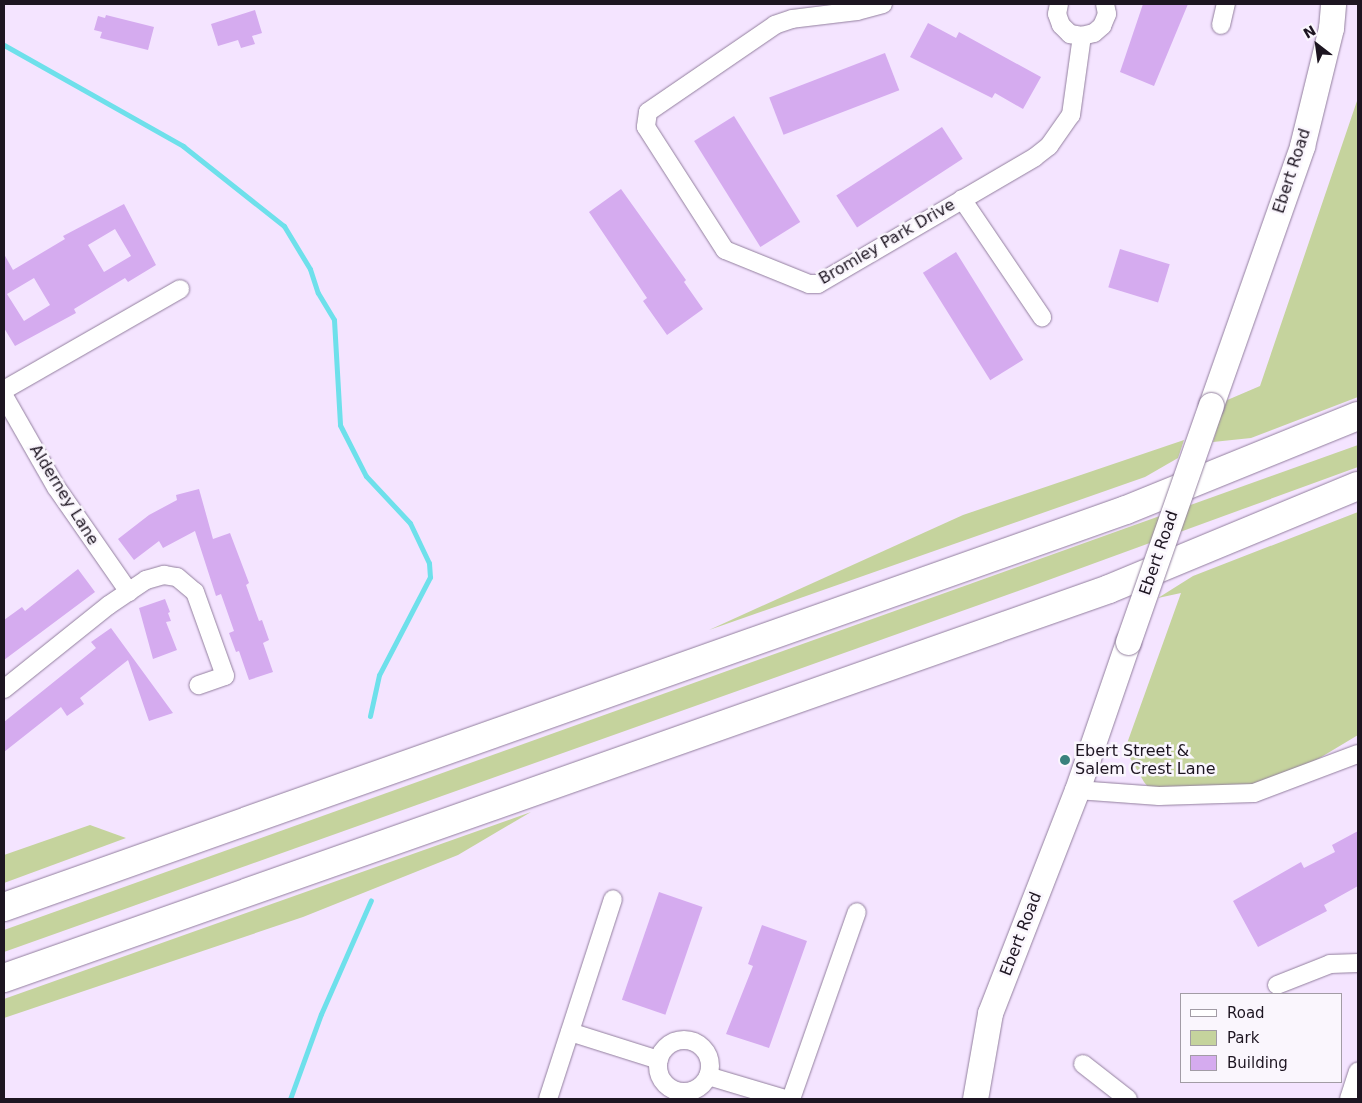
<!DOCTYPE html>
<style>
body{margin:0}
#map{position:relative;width:1362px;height:1103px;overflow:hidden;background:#f4e4ff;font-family:"DejaVu Sans",sans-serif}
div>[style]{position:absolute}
.green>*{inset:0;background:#c5d39d}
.stream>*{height:5px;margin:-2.5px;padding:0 2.5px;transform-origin:2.5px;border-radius:2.5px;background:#6ee0eb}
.building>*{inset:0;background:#d5abef;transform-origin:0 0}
.roads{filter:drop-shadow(0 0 1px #927f9e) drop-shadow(0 0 1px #927f9e)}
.street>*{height:18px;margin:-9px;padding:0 9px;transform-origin:9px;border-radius:9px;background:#fff}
.street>.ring{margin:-9px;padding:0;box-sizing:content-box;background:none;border:18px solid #fff;border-radius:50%}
.secondary>*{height:25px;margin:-12.5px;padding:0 12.5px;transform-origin:12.5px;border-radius:12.5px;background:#fff}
.highway>*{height:28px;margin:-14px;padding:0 14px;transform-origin:14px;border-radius:14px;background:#fff}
.bridges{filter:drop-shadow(0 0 1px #927f9e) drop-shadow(0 0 1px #927f9e)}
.secondary-bridge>*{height:25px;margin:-12.5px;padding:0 12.5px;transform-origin:12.5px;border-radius:12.5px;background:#fff}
.dots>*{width:14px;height:14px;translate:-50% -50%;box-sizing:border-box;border:2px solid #faf6fd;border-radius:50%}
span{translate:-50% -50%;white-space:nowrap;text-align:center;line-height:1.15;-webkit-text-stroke:5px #faf6fd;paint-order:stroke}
.street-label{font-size:16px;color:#1d1521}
.poi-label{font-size:16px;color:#1d1521}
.left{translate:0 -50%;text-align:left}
.frame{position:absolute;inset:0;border:5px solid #1d1521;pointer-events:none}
.legend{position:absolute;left:1180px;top:993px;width:162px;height:90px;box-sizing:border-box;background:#faf6fd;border:1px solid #a29ca5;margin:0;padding:6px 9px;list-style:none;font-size:15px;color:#1d1521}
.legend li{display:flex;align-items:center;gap:10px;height:25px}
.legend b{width:25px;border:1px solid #a29ca5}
.north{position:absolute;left:1292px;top:20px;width:50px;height:50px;-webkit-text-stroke:4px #faf6fd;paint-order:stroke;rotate:330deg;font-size:14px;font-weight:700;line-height:20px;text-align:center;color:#1d1521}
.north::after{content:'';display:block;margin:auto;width:18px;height:22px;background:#1d1521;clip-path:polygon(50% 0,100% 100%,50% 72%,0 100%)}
</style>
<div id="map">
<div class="green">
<i style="clip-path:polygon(1358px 98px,1358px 397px,1251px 438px,1213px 442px,1225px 401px,1260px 386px)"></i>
<i style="clip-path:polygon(1184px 440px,1178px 458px,1145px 477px,709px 630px,963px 515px)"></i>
<i style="clip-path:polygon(1358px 445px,1358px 467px,1032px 586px,4px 952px,4px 930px)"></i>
<i style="clip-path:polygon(1358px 512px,1358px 735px,1303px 768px,1218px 802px,1163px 805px,1144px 782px,1125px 749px,1181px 593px,1158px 598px,1193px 576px)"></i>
<i style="clip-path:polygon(531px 812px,458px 855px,303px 917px,4px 1018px,4px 999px)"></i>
<i style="clip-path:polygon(90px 825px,126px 838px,4px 883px,4px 855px)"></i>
</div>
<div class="stream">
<i style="left:4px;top:45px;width:206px;rotate:29.4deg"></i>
<i style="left:183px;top:146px;width:129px;rotate:38.4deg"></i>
<i style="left:284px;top:226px;width:50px;rotate:58.8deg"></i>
<i style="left:310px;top:269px;width:25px;rotate:72deg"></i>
<i style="left:318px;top:293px;width:31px;rotate:59deg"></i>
<i style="left:334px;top:320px;width:105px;rotate:86.7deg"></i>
<i style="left:340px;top:425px;width:57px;rotate:63deg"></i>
<i style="left:366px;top:476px;width:64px;rotate:46.9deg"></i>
<i style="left:410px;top:523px;width:44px;rotate:64.6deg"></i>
<i style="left:429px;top:563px;width:14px;rotate:86deg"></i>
<i style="left:430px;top:577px;width:110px;rotate:117.5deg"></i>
<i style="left:379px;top:675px;width:42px;rotate:102.4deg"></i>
<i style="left:290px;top:1099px;width:90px;rotate:-70deg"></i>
<i style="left:321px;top:1014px;width:124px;rotate:-66.3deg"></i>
</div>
<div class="building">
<i style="clip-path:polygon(1143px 4px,1188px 4px,1154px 86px,1120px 72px)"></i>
<i style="clip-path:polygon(255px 10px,262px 33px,252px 36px,255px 44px,241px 48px,238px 40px,218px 46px,211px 24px)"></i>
<i style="clip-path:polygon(106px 15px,154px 27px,148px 50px,100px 38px,102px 32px,94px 30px,98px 16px,105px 18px)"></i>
<i style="clip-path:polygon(928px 23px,956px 38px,959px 32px,1041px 77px,1023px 109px,995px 93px,992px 98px,910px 57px)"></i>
<i style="left:885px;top:53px;width:40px;height:124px;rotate:69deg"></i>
<i style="left:734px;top:116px;width:125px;height:47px;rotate:58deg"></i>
<i style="left:942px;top:127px;width:38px;height:126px;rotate:57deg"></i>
<i style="clip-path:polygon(621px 189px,686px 280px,684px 282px,703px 309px,667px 335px,643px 301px,647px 298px,589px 212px)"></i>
<i style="clip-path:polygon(evenodd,124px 204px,156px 265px,128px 282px,125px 278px,74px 309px,76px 313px,15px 346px,4px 328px,4px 254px,13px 270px,65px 239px,63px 236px,124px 204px,115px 229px,131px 256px,104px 272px,88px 245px,115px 229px,124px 204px,34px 278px,50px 305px,24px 321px,7px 294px,34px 278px)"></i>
<i style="left:1120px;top:249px;width:52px;height:40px;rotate:17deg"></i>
<i style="left:956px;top:252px;width:127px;height:39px;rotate:58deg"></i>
<i style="clip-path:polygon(199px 489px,213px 539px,230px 533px,249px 583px,246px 585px,259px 621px,262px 620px,269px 640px,263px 643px,273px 672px,249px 680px,239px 651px,236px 652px,229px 633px,234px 631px,221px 594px,216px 596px,195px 531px,163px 548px,159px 541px,134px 560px,118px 539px,149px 515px,177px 500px,176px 495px)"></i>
<i style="clip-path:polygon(78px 569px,95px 592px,4px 660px,4px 620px,22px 607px,25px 611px)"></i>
<i style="clip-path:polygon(165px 599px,170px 612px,168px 613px,171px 621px,166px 622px,177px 650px,153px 659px,139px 608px)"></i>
<i style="clip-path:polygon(111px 628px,173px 713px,149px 721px,128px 660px,80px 698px,84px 704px,67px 716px,61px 707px,4px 752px,4px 722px,96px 648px,91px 642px)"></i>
<i style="clip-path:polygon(1358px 831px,1358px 886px,1324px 905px,1327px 911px,1258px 947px,1233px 901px,1301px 862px,1304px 868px,1335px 852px,1332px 845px)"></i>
<i style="left:659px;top:892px;width:46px;height:114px;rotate:19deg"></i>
<i style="clip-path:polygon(762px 925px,807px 941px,769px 1048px,726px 1034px,753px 966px,748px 964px)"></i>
</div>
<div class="roads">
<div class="street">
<i style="left:883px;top:4px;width:27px;rotate:165deg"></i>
<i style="left:857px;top:11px;width:65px;rotate:173deg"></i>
<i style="left:792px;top:19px;width:18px;rotate:161deg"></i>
<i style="left:775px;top:25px;width:154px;rotate:145.6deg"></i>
<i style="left:648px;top:112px;width:15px;rotate:98deg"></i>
<i style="left:646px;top:127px;width:146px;rotate:57.3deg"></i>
<i style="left:725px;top:250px;width:91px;rotate:22deg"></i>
<i style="left:809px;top:284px;width:9px"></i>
<i style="left:818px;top:284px;width:251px;rotate:-30.3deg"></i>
<i style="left:1035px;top:157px;width:18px;rotate:-38deg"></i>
<i style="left:1049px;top:146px;width:38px;rotate:-55deg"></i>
<i style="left:1071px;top:115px;width:80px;rotate:-82.1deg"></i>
<i style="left:1059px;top:4px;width:10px;rotate:101deg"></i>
<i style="left:1057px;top:14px;width:12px;rotate:70deg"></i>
<i style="left:1061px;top:25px;width:13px;rotate:45deg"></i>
<i style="left:1070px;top:34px;width:12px;rotate:9deg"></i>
<i style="left:1082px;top:36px;width:12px;rotate:-14deg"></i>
<i style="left:1094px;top:33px;width:11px;rotate:-41deg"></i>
<i style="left:1102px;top:26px;width:13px;rotate:-67deg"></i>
<i style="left:1107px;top:14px;width:10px;rotate:-101deg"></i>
<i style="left:1221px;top:25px;width:22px;rotate:-77deg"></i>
<i style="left:962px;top:199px;width:143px;rotate:55.9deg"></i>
<i style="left:4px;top:390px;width:203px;rotate:-29.8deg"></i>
<i style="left:4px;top:396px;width:105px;rotate:60.3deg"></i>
<i style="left:56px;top:487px;width:128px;rotate:55.2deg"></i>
<i style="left:4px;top:689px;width:134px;rotate:-38.7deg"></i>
<i style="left:109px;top:605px;width:45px;rotate:-34deg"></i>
<i style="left:146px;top:580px;width:19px;rotate:-16deg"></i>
<i style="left:164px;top:575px;width:13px;rotate:9deg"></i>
<i style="left:177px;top:577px;width:23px;rotate:40deg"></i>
<i style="left:195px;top:592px;width:89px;rotate:70.3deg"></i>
<i style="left:225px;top:676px;width:28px;rotate:161deg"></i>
<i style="left:1077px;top:790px;width:82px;rotate:4.2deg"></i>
<i style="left:1159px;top:796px;width:95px;rotate:-1.8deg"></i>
<i style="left:1254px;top:793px;width:111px;rotate:-20.6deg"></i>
<i style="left:1277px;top:985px;width:57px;rotate:-21.6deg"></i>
<i style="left:1330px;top:964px;width:28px;rotate:-2deg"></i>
<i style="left:570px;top:1032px;width:93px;rotate:17.5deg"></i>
<i class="ring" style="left:658px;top:1040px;width:34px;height:34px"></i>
<i style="left:1083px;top:1064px;width:57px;rotate:37.9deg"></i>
<i style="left:708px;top:1076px;width:80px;rotate:16.6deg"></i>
<i style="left:548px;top:1099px;width:210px;rotate:-72deg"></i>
<i style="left:791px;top:1099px;width:198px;rotate:-70.6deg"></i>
<i style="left:1349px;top:1099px;width:29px;rotate:-72deg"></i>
</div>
<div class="secondary">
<i style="left:1211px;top:405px;width:275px;rotate:-70.6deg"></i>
<i style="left:1302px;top:146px;width:122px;rotate:-76.2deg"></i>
<i style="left:1331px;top:28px;width:24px;rotate:-85deg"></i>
<i style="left:975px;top:1099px;width:87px;rotate:-80.1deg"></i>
<i style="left:990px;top:1013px;width:239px;rotate:-68.7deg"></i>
<i style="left:1077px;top:790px;width:157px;rotate:-71deg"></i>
</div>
<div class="highway">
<i style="left:4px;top:907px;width:1190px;rotate:-19.49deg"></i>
<i style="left:1126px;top:510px;width:250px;rotate:-22.1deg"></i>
<i style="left:4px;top:978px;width:1171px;rotate:-19.39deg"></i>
<i style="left:1109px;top:589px;width:269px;rotate:-22.5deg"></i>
</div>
</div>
<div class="bridges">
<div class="secondary-bridge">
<i style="left:1128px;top:642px;width:251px;rotate:-70.7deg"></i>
</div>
</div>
<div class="dots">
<i style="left:1065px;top:760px;background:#39817d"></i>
</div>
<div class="street-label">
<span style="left:1292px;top:171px;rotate:-72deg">Ebert Road</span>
<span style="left:887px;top:242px;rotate:-30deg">Bromley Park Drive</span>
<span style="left:64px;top:495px;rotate:58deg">Alderney Lane</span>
<span style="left:1159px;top:553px;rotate:-71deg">Ebert Road</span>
<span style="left:1021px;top:934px;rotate:-69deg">Ebert Road</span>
</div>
<div class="poi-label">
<span class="left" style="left:1075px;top:760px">Ebert Street &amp;<br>Salem Crest Lane</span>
</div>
<div class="frame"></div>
<ul class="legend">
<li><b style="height:6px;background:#fff"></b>Road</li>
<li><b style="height:14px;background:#c5d39d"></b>Park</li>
<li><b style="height:14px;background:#d5abef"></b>Building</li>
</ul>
<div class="north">N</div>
</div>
